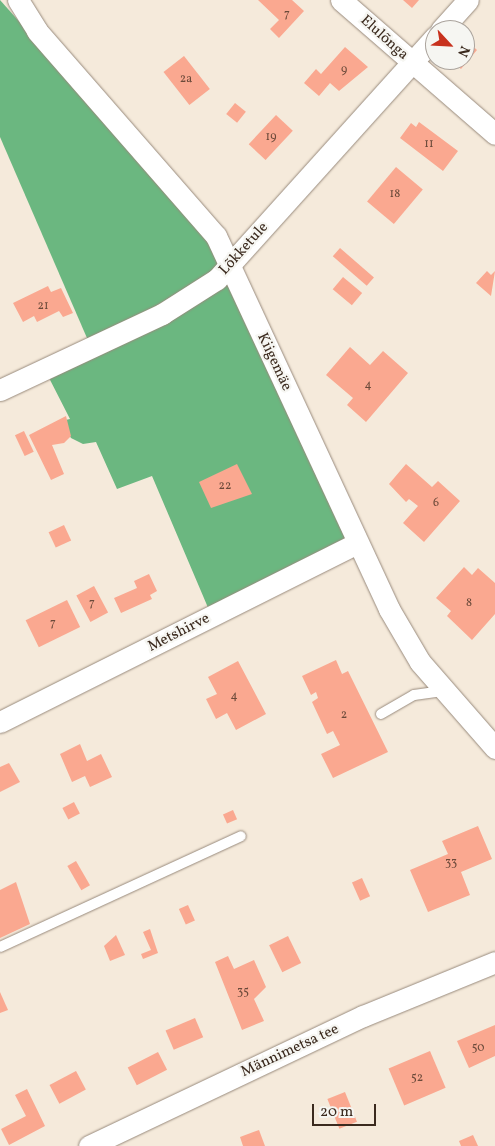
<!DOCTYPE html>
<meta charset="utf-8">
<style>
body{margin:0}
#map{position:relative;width:495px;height:1146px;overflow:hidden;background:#f5eadb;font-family:Vollkorn,serif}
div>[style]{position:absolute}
.forest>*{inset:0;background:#6bb780}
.building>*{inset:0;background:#faa890;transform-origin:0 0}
.roads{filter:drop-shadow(0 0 1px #988a7c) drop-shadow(0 0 1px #988a7c)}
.lane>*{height:10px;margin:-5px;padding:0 5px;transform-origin:5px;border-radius:5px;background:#fff}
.street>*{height:21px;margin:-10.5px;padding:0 10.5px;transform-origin:10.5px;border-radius:10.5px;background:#fff}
span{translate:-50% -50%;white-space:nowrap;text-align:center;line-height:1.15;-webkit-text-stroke:4.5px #f6f6f2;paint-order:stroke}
.number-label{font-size:12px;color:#6b4a3a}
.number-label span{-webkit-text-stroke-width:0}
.street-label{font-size:15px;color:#3b2a1e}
.north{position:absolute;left:425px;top:20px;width:50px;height:50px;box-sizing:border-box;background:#f6f6f2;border:1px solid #aba49d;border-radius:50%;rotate:115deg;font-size:14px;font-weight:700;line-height:20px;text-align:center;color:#3b2a1e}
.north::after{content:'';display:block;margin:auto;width:18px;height:22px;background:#c8321e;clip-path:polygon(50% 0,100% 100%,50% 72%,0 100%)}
.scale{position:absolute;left:312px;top:1104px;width:64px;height:22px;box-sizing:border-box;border:2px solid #3b2a1e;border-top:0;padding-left:6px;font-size:15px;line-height:18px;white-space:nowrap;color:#3b2a1e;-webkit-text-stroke:4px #f6f6f2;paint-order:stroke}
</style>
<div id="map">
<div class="forest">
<i style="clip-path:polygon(0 0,211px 237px,225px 265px,90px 345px,0 137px)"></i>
<i style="clip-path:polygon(230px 273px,360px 543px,212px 617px,152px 476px,117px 489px,96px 442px,83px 444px,71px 438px,61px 421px,70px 419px,46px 372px)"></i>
</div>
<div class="building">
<i style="clip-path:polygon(258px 0,292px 0,304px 11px,279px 38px,270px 29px,279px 20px)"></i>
<i style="clip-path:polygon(403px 0,419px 0,412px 8px)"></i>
<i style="clip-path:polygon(465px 39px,477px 50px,461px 69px,451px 60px,465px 60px)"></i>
<i style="clip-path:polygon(345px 47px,368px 67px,339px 91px,330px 83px,319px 96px,304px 83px,316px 69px,321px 74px)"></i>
<i style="left:184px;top:56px;width:42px;height:26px;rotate:52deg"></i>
<i style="left:235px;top:103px;width:14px;height:14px;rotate:39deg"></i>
<i style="left:276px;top:115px;width:23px;height:40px;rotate:43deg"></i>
<i style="clip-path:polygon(419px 122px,458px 151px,443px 171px,400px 138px,411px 123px,416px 127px)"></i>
<i style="left:396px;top:167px;width:35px;height:45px;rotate:40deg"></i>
<i style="left:340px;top:248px;width:45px;height:11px;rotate:41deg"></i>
<i style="clip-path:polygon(487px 271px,491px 275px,495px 271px,491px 296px,476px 283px)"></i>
<i style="left:343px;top:277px;width:25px;height:16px;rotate:40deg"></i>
<i style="clip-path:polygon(48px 286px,51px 292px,61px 288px,73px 313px,63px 317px,59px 311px,37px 322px,34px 316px,23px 322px,13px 303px)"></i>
<i style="clip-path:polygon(350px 347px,370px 365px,383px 351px,408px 373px,366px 422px,347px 405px,353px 398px,326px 375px)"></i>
<i style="clip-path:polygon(66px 416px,71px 436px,64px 443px,52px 445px,64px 474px,51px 480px,29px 435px)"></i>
<i style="left:24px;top:431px;width:23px;height:10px;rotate:65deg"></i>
<i style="clip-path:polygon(237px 464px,252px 494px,211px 508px,199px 482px)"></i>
<i style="clip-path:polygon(406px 464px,432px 487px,438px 481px,460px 501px,424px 542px,403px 523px,418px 506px,409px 499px,406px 502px,389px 484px)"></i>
<i style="left:64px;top:525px;width:17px;height:17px;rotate:65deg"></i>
<i style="clip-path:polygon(464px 567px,472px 575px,478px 568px,495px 583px,495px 614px,472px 640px,447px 616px,451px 611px,436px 598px)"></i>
<i style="clip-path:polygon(149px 574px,157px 591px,150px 595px,152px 599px,121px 613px,114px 598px,137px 588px,134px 581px)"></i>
<i style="left:94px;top:586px;width:30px;height:20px;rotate:62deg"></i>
<i style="left:67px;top:600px;width:30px;height:46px;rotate:64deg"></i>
<i style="clip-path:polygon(336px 660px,342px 674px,348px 671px,388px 752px,333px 778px,321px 754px,340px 745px,333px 731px,327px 734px,312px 702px,318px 698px,316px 692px,311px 695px,302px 676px)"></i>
<i style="clip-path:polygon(238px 661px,266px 714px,236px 730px,227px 713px,216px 719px,206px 699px,217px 694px,208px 677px)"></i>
<i style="clip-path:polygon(80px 744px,87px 761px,101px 754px,112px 777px,90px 787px,85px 776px,72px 782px,60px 754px)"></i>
<i style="clip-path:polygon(9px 763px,20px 782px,0 792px,0 767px)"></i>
<i style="left:74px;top:802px;width:13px;height:13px;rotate:63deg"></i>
<i style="left:233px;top:810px;width:10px;height:11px;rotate:66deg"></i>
<i style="clip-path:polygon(478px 826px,492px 859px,461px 872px,470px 895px,428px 912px,410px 870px,448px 854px,442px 841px)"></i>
<i style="left:76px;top:861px;width:28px;height:10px;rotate:60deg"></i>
<i style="left:362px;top:878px;width:20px;height:11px;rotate:66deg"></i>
<i style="clip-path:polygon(16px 882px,30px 924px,0 938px,0 890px)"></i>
<i style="left:188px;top:905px;width:17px;height:10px;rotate:66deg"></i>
<i style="clip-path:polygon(150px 929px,158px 953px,143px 959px,141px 954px,151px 950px,143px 932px)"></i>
<i style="clip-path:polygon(116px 935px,125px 955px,110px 961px,104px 946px)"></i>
<i style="left:288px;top:936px;width:30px;height:21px;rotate:64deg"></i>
<i style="clip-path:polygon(228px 956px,234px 969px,254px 960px,266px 987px,254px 999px,264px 1021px,242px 1030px,215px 962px)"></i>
<i style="clip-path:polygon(0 992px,8px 1010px,0 1013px)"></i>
<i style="left:195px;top:1018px;width:21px;height:32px;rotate:67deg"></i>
<i style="clip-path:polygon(495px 1025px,495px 1056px,469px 1068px,457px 1041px)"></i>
<i style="left:430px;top:1051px;width:40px;height:45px;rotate:67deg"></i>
<i style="left:158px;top:1052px;width:20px;height:34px;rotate:63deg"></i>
<i style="left:76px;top:1071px;width:21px;height:30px;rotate:62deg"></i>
<i style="clip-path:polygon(27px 1089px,45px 1126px,9px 1145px,1px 1129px,26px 1116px,15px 1095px)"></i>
<i style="left:345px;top:1092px;width:32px;height:19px;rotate:68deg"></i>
<i style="clip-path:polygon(259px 1130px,265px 1146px,243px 1146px,240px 1137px)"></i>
<i style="clip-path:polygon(473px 1135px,478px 1146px,461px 1146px,459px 1141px)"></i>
</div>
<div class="roads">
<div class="lane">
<i style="left:381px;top:714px;width:38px;rotate:-30deg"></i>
<i style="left:414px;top:695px;width:29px;rotate:-8deg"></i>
<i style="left:0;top:947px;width:265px;rotate:-24.7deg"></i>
</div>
<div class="street">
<i style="left:18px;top:0;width:36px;rotate:58deg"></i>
<i style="left:37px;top:31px;width:272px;rotate:48.9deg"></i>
<i style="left:216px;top:236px;width:411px;rotate:65.1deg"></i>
<i style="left:389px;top:609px;width:61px;rotate:59.7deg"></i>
<i style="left:420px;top:662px;width:114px;rotate:48.9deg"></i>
<i style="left:341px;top:0;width:204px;rotate:41deg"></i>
<i style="left:441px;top:30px;width:40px;rotate:-48deg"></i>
<i style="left:0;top:390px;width:179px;rotate:-25.1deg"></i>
<i style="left:162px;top:314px;width:65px;rotate:-32.5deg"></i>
<i style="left:217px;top:279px;width:326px;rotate:-48deg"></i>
<i style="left:0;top:722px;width:400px;rotate:-26.6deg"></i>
<i style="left:89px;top:1146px;width:303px;rotate:-25.4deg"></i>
<i style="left:363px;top:1016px;width:143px;rotate:-22.2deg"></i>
</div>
</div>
<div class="number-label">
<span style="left:287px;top:15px">7</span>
<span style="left:344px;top:71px">9</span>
<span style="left:186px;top:80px">2a</span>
<span style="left:271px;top:138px">19</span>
<span style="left:429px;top:145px">11</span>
<span style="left:395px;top:195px">18</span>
<span style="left:43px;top:307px">21</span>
<span style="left:368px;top:386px">4</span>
<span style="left:225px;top:487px">22</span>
<span style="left:436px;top:504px">6</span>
<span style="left:92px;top:604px">7</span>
<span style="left:469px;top:604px">8</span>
<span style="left:53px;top:624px">7</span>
<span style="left:234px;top:697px">4</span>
<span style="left:344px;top:716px">2</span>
<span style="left:451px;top:864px">33</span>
<span style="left:243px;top:993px">35</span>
<span style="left:478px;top:1049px">50</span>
<span style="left:417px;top:1079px">52</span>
</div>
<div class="street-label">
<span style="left:384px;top:38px;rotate:42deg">Elulõnga</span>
<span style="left:244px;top:249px;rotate:-48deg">Lõkketule</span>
<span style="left:274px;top:362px;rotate:65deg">Kiigemäe</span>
<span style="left:179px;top:633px;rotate:-27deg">Metshirve</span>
<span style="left:290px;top:1051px;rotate:-25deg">Männimetsa tee</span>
</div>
<div class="north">N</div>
<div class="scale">20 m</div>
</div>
